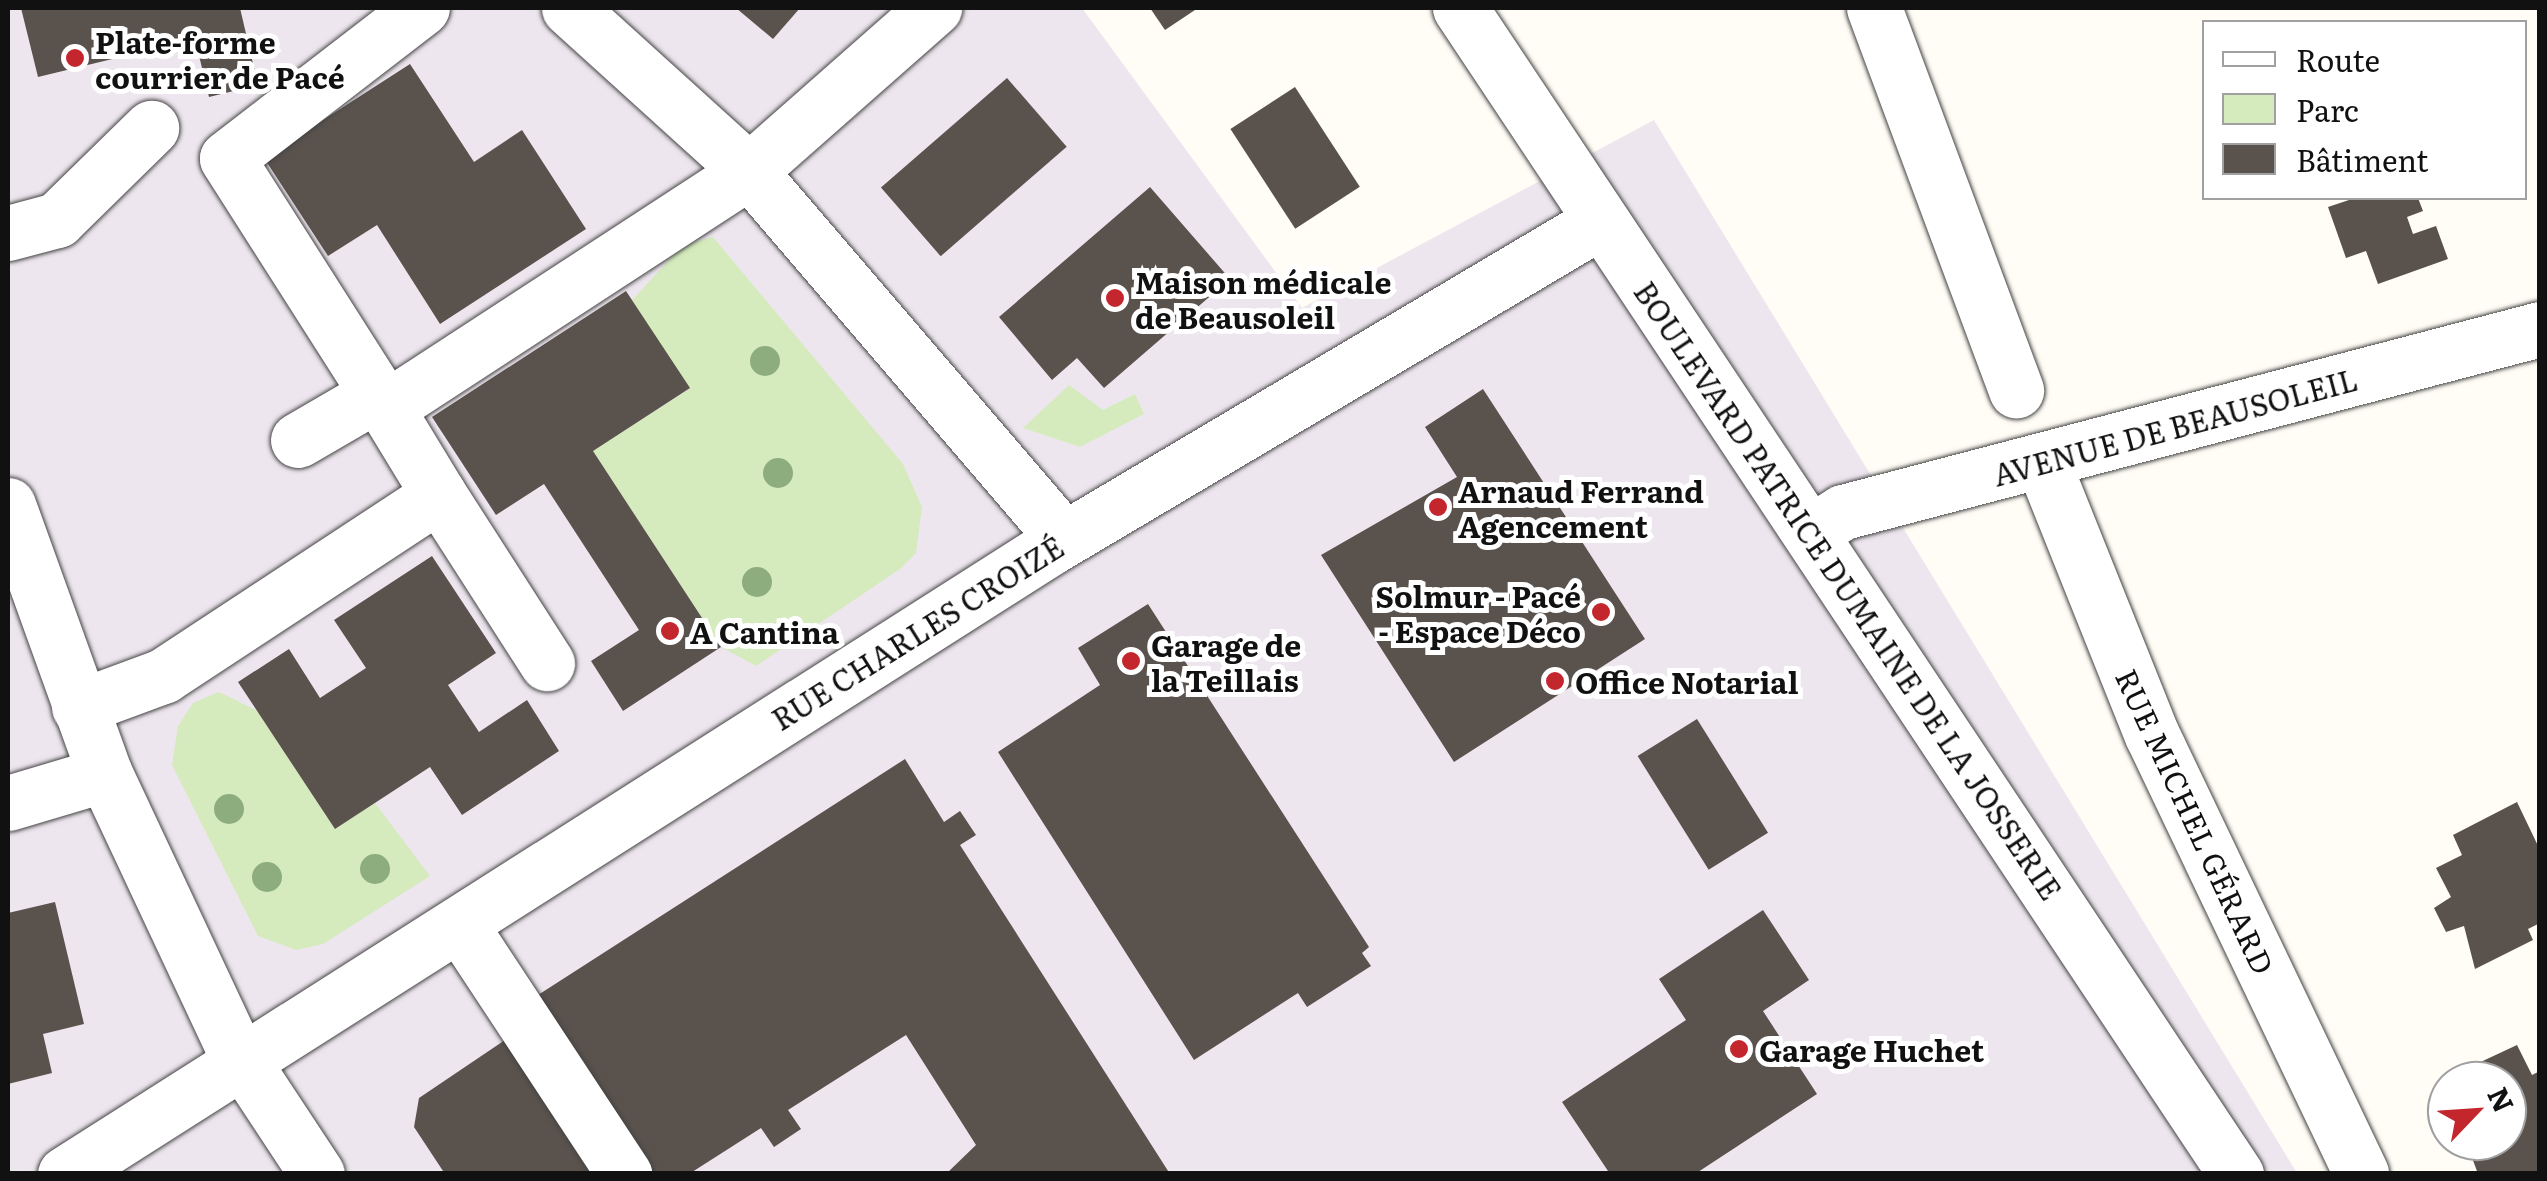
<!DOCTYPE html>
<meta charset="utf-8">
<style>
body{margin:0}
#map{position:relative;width:2547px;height:1181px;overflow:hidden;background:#fffdf5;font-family:Literata,serif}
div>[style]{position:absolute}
.industrial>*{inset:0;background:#eee6ef}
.green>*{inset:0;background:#d5ebbd}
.building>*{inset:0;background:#5a524d;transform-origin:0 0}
.roads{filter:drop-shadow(0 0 2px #444) drop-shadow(0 0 2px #444)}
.minor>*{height:55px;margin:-27.5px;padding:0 27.5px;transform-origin:27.5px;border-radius:27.5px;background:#fff}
.trees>*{width:30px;height:30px;margin:-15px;border-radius:50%;background:#8dad7f}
.dots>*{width:28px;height:28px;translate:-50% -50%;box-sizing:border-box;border:5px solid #fff;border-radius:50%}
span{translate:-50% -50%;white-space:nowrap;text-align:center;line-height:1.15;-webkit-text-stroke:10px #fff;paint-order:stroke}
.poi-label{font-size:30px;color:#111;font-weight:700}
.left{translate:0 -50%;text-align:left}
.right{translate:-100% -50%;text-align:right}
.street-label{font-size:30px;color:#111}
.frame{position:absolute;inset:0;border:10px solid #111;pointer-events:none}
.legend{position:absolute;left:2202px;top:20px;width:325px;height:180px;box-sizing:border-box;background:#fff;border:2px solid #a0a0a0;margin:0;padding:12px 18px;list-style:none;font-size:30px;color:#111}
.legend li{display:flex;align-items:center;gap:20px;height:50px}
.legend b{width:50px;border:2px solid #a0a0a0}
.north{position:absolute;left:2427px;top:1061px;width:100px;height:100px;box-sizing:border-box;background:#fff;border:2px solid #a0a0a0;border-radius:50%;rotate:65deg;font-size:28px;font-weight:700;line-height:40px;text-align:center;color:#111}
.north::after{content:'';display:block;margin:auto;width:35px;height:45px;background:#c4262e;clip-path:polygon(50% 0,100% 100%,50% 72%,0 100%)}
</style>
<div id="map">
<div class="industrial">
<i style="clip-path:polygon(8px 8px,1082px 8px,1302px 308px,1654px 120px,2297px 1173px,8px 1173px)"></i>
</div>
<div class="green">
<i style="clip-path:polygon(713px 237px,903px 464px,922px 507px,916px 553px,900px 569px,756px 666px,721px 647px,593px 451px,689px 389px,632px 300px,683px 245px)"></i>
<i style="clip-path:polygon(1069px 385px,1103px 410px,1135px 394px,1144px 414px,1080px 447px,1023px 428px)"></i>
<i style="clip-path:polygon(219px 692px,258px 711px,335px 829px,375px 803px,430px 876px,323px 944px,296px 950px,258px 936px,172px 765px,178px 726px,193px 703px)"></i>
</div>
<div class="building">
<i style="clip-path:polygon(21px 8px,240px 8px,258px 85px,209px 97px,195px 39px,38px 77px)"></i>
<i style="clip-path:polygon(736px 8px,800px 8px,773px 39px)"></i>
<i style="clip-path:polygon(1150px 8px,1198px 8px,1165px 30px)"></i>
<i style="clip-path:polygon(410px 64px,474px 162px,522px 130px,586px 229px,440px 324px,377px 225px,328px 256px,264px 158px)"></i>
<i style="left:1007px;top:78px;width:91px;height:167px;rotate:49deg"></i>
<i style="left:1295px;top:87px;width:119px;height:77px;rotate:57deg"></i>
<i style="clip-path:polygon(1150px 187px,1230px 279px,1104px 388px,1077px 358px,1052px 380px,999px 317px)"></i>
<i style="clip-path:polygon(2355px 198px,2418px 198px,2423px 211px,2407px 217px,2413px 234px,2436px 226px,2448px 259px,2378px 284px,2366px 251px,2346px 258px,2328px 207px)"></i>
<i style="clip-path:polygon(626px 291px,690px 388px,593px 451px,721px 647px,623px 711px,591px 661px,639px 630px,544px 484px,496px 515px,432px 417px)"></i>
<i style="clip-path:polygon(1483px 389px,1645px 639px,1454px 762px,1321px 555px,1457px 477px,1425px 427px)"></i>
<i style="clip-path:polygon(432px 556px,496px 653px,448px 685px,479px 732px,527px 700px,559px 751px,462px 815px,430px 767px,335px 829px,238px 682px,289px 649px,320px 698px,366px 668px,334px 620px)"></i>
<i style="clip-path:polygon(1148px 604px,1369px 947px,1362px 953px,1371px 966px,1307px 1007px,1298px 993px,1194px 1060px,998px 752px,1100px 685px,1078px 648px)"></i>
<i style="left:1697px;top:719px;width:134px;height:70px;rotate:58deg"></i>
<i style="clip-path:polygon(905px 759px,944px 822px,960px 811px,976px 835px,960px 845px,1170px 1174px,946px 1174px,976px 1145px,906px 1035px,788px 1110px,801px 1129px,774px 1147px,761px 1128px,689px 1174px,653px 1174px,538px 995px)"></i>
<i style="clip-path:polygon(2517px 802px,2540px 850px,2540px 923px,2528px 929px,2533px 940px,2475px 969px,2464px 926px,2446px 932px,2434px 908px,2451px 897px,2436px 868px,2462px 855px,2453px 835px)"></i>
<i style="clip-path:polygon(55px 902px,84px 1024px,43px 1034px,52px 1073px,8px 1084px,8px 913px)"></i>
<i style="clip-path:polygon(1763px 910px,1809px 980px,1763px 1011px,1817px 1094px,1695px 1174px,1610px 1174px,1562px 1102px,1686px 1020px,1659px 979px)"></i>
<i style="clip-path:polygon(505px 1040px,595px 1174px,445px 1174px,414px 1127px,419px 1098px)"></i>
<i style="clip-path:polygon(2517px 1045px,2532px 1075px,2540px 1071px,2540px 1174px,2478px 1174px,2470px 1152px,2520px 1134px,2507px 1112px,2507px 1081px,2480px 1081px,2472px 1066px)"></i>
</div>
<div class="roads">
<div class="minor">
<i style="left:569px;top:8px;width:243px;rotate:42.2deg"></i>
<i style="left:749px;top:171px;width:484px;rotate:49.4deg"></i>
<i style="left:1460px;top:8px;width:1401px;rotate:56.36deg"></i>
<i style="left:1874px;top:8px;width:408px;rotate:69.6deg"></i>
<i style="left:8px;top:233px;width:51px;rotate:-14.9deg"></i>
<i style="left:57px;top:220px;width:132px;rotate:-44.4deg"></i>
<i style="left:386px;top:408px;width:296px;rotate:-122.5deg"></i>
<i style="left:227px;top:158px;width:246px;rotate:-37.6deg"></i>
<i style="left:298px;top:440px;width:91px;rotate:-30.2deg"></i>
<i style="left:2043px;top:463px;width:293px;rotate:68.2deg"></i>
<i style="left:2152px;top:735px;width:486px;rotate:64.5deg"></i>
<i style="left:439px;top:495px;width:200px;rotate:57.3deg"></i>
<i style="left:8px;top:505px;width:286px;rotate:70.2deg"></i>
<i style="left:105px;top:774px;width:299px;rotate:64.9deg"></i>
<i style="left:232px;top:1045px;width:154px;rotate:56.6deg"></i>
<i style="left:1814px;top:530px;width:34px;rotate:-32deg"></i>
<i style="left:1843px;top:512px;width:721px;rotate:-14.71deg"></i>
<i style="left:79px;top:707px;width:90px;rotate:-20.3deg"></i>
<i style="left:163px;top:676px;width:330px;rotate:-33.3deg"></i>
<i style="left:439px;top:495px;width:102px;rotate:-121.3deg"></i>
<i style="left:386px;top:408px;width:434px;rotate:-33.1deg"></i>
<i style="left:749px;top:171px;width:247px;rotate:-41.4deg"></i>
<i style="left:8px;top:803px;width:101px;rotate:-16.6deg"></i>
<i style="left:462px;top:928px;width:295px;rotate:56.6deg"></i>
<i style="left:65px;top:1174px;width:1168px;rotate:-32.45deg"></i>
<i style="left:1051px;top:547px;width:639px;rotate:-30.66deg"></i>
</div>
</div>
<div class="trees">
<i style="left:765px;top:361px"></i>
<i style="left:778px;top:473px"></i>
<i style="left:757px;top:582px"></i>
<i style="left:229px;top:809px"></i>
<i style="left:375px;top:869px"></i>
<i style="left:267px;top:877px"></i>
</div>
<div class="dots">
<i style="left:75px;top:58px;background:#c4262e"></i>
<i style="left:1115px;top:298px;background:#c4262e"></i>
<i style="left:1438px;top:507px;background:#c4262e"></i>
<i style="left:1601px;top:612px;background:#c4262e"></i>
<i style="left:670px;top:631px;background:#c4262e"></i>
<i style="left:1131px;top:661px;background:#c4262e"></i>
<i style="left:1555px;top:681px;background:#c4262e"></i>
<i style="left:1739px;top:1049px;background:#c4262e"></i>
</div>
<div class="poi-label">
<span class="left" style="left:95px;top:58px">Plate-forme<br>courrier de Pacé</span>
<span class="left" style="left:1135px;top:298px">Maison médicale<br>de Beausoleil</span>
<span class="left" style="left:1458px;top:507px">Arnaud Ferrand<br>Agencement</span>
<span class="right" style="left:1581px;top:612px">Solmur - Pacé<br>- Espace Déco</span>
<span class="left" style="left:690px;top:631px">A Cantina</span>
<span class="left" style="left:1151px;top:661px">Garage de<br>la Teillais</span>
<span class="left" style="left:1575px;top:681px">Office Notarial</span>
<span class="left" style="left:1759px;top:1049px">Garage Huchet</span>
</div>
<div class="street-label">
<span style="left:2175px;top:426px;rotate:-15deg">AVENUE DE BEAUSOLEIL</span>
<span style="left:1849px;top:590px;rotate:56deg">BOULEVARD PATRICE DUMAINE DE LA JOSSERIE</span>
<span style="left:917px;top:632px;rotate:-32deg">RUE CHARLES CROIZÉ</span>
<span style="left:2196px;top:821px;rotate:65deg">RUE MICHEL GÉRARD</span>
</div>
<div class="frame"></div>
<ul class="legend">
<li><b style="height:12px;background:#fff"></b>Route</li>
<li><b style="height:28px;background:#d5ebbd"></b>Parc</li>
<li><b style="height:28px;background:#5a524d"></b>Bâtiment</li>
</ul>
<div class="north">N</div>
</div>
